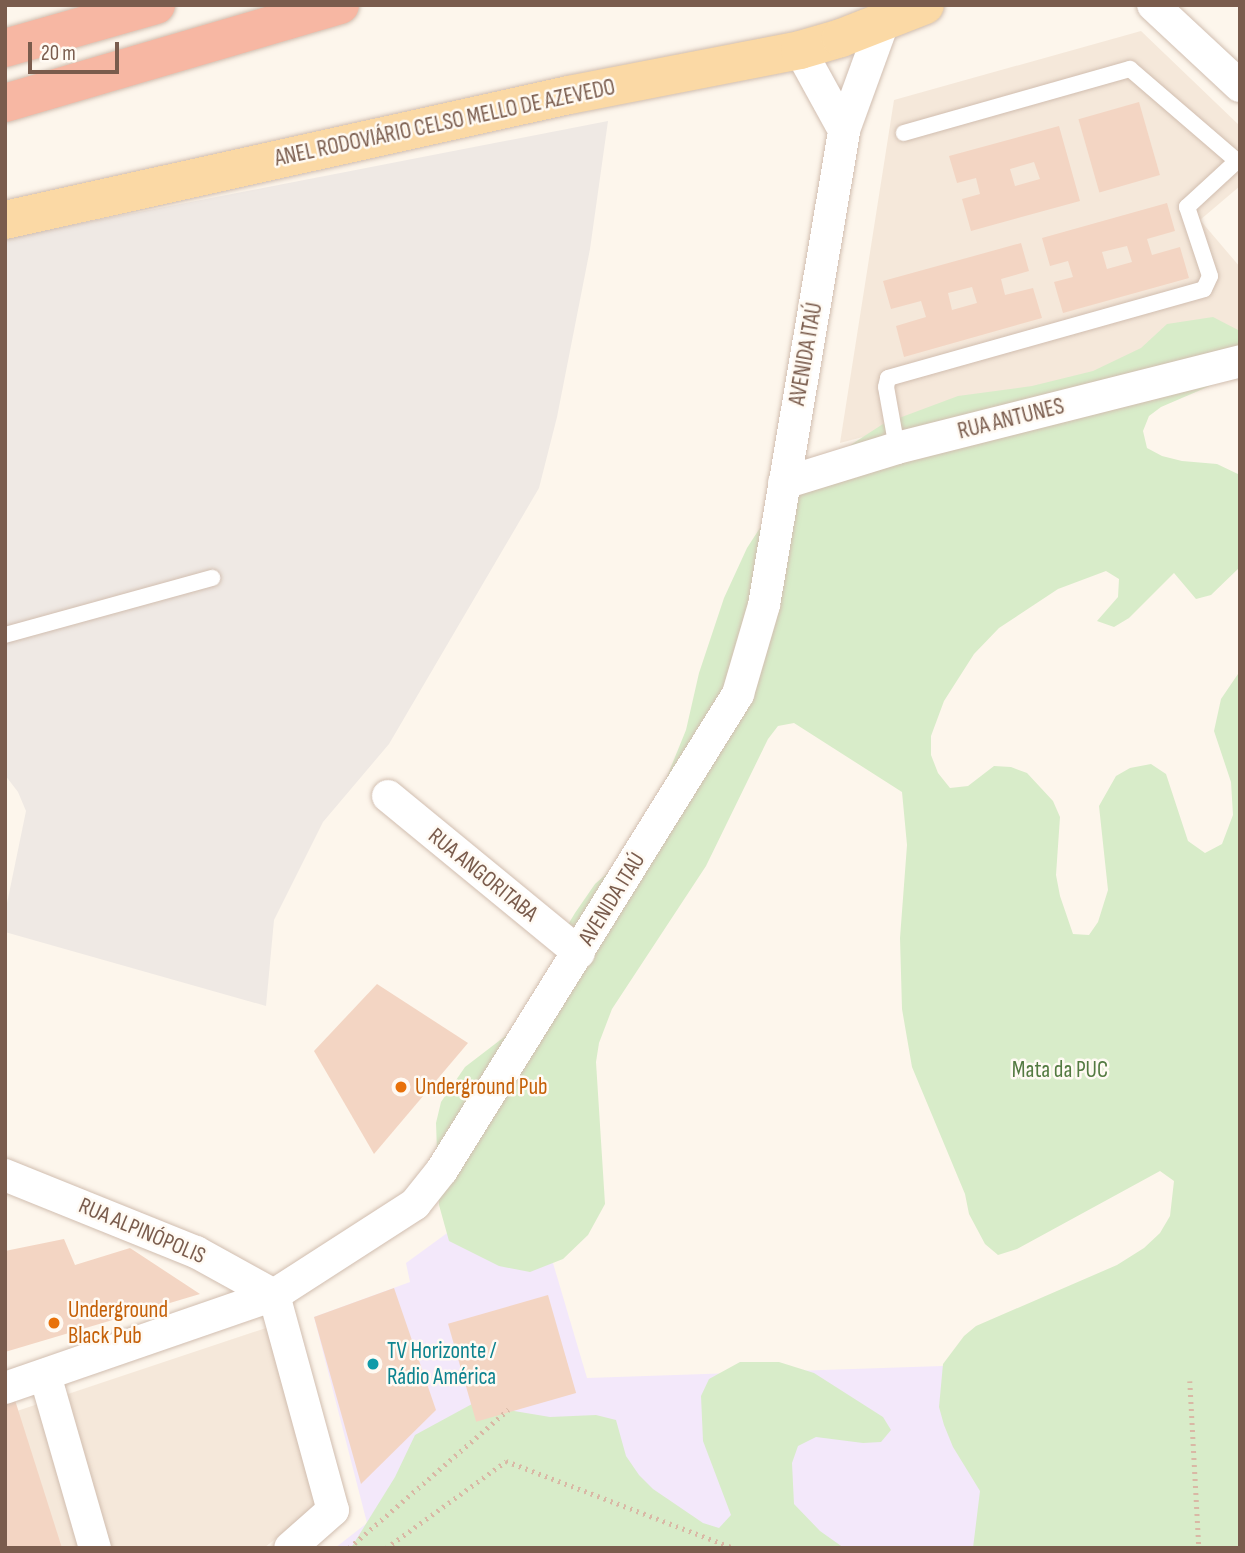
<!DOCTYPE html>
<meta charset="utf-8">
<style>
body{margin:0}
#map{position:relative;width:1245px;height:1553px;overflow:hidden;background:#fdf6ec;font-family:"Sofia Sans Condensed",sans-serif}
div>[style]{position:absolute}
.residential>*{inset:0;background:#f5e8da}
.industrial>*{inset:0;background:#efe9e4}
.education>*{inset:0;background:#f3e8fa}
.green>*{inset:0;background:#d8ecc9}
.building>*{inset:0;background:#f3d5c3;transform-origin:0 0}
.path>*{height:4.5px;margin-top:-2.25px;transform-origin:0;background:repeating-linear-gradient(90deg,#d9b8a5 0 2px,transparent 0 7px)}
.roads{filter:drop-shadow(0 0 2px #d1beb0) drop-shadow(0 0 2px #d1beb0)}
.service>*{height:16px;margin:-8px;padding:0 8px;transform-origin:8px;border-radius:8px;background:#fff}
.minor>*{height:32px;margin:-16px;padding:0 16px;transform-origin:16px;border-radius:16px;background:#fff}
.primary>*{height:38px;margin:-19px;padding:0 19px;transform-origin:19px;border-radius:19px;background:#fbd9a5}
.motorway>*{height:38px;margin:-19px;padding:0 19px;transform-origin:19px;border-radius:19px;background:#f7b7a3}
.dots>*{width:19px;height:19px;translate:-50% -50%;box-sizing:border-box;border:4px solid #fffaf3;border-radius:50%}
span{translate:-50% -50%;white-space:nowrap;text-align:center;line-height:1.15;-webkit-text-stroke:5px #fffaf3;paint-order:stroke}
.street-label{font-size:23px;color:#7a5c4d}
.park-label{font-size:23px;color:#537a41}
.food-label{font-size:23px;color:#c56008}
.left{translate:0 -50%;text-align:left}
.culture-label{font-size:23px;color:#0d838f}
.frame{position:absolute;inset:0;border:7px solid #7a5c4d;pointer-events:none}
.scale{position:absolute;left:28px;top:42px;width:91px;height:32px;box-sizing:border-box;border:4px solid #7a5c4d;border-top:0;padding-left:9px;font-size:21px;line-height:24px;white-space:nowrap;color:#7a5c4d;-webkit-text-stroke:5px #fffaf3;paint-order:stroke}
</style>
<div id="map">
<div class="residential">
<i style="clip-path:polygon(1141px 31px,1240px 126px,1240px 186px,1200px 220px,1240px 267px,1240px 338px,840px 443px,894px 100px)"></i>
<i style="clip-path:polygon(278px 1324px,318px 1504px,264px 1548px,5px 1548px,5px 1415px)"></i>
</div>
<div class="industrial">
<i style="clip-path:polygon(608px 121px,590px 249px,557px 417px,539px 488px,389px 744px,323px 822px,274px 920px,266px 1006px,5px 932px,5px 913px,26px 811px,18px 792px,5px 775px,5px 238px)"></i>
</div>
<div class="education">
<i style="clip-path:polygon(527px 1175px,587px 1378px,1240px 1356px,1240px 1548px,335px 1548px,367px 1523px,314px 1317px,410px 1282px,406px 1263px)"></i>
</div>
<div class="green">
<i style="clip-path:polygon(1213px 317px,1240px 331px,1240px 365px,1226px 379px,1161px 407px,1149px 416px,1143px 431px,1147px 448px,1162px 456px,1182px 461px,1217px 464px,1240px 475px,1240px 567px,1211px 595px,1196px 599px,1174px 573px,1129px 618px,1114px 627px,1097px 621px,1118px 597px,1119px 579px,1106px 571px,1058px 589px,999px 628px,974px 654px,944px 701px,931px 736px,931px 755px,938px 773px,950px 788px,968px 786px,994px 766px,1011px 767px,1027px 773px,1053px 801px,1060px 817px,1056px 875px,1060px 896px,1073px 934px,1089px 935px,1098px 922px,1108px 890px,1099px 806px,1116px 776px,1130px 768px,1151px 764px,1166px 774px,1188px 841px,1205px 853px,1222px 844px,1233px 815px,1231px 782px,1214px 731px,1221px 699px,1240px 671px,1240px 1548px,973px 1548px,980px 1491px,953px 1447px,944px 1425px,939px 1407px,943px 1364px,964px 1336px,976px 1326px,1117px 1265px,1144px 1248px,1160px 1233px,1170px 1216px,1174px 1181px,1160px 1171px,1017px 1249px,998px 1255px,985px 1244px,969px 1214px,965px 1194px,912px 1067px,902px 1009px,900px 938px,907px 845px,902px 792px,794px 723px,778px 726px,768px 739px,706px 866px,612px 1009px,599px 1043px,596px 1062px,605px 1204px,588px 1235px,563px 1259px,530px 1272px,499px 1266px,449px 1241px,439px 1205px,436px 1123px,441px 1102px,465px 1067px,512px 1031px,542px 1001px,566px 928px,575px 913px,595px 884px,622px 860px,653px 811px,686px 730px,699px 673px,724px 598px,747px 548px,787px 486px,883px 424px,958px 396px,1032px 386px,1093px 371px,1141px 348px,1167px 324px)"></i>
<i style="clip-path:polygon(740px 1362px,779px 1362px,814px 1373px,883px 1417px,891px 1430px,881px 1442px,863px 1443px,816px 1437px,798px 1446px,792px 1463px,794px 1504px,820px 1531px,844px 1548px,351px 1548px,395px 1477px,415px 1435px,472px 1404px,550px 1417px,596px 1415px,616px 1420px,626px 1456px,639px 1475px,653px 1489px,703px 1523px,719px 1528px,731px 1515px,703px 1441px,701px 1396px,709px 1379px)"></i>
</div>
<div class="building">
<i style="left:1139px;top:102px;width:76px;height:63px;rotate:74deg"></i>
<i style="clip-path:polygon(evenodd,1059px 126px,1080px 201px,971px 231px,962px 199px,980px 194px,976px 178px,957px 183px,949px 156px,1059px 126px,1034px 162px,1040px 179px,1015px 186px,1010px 169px,1034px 162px)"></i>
<i style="clip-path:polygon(evenodd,1167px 203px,1175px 231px,1147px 239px,1152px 255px,1180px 247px,1189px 278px,1063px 313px,1054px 282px,1073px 277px,1068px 261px,1050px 266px,1042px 238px,1167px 203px,1127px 246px,1132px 262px,1107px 269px,1102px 252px,1127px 246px)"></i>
<i style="clip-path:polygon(evenodd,1021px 243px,1029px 271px,1001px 279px,1005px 295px,1033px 288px,1042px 318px,904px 357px,896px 326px,926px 317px,921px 301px,891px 309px,883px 281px,1021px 243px,972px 287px,977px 303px,952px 310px,948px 293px,972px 287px)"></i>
<i style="clip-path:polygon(377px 984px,468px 1043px,374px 1154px,314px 1051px)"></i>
<i style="clip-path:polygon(64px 1239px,75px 1265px,130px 1248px,200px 1294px,5px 1352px,5px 1251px)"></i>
<i style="clip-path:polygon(394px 1288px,436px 1410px,361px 1484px,314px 1317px)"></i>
<i style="left:548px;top:1295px;width:102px;height:104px;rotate:74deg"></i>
<i style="clip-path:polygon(14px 1397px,62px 1548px,5px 1548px,5px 1400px)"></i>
</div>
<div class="path">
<i style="left:1190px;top:1381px;width:167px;rotate:86.9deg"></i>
<i style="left:349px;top:1548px;width:211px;rotate:-41deg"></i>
<i style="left:386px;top:1548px;width:148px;rotate:-35.9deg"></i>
<i style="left:506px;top:1461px;width:244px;rotate:20.9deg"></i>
</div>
<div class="roads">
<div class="service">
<i style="left:897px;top:448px;width:62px;rotate:-100.2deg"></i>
<i style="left:886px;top:387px;width:9px;rotate:-77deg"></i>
<i style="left:888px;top:378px;width:328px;rotate:-15.7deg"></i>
<i style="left:1204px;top:289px;width:14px;rotate:-65deg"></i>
<i style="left:1210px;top:276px;width:73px;rotate:-108.4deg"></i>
<i style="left:1187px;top:207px;width:68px;rotate:-42.6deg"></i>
<i style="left:1237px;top:161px;width:141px;rotate:-139.3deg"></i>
<i style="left:1130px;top:69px;width:235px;rotate:164.2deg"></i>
<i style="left:5px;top:635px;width:215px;rotate:-15.4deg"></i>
</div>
<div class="minor">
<i style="left:1153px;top:5px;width:119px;rotate:43deg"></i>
<i style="left:800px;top:50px;width:91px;rotate:61.2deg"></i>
<i style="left:784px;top:483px;width:118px;rotate:-17.2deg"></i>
<i style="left:897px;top:448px;width:354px;rotate:-14.2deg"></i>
<i style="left:388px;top:796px;width:247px;rotate:39.4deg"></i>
<i style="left:5px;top:1175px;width:206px;rotate:22deg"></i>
<i style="left:196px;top:1252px;width:89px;rotate:28.9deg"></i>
<i style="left:274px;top:1295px;width:223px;rotate:74.7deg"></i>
<i style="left:333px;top:1510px;width:57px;rotate:138.5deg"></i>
<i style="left:45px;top:1375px;width:180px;rotate:73.9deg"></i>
<i style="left:5px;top:1388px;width:285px;rotate:-19.1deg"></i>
<i style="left:274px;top:1295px;width:168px;rotate:-32.8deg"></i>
<i style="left:415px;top:1204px;width:43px;rotate:-51.5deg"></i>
<i style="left:442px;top:1170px;width:561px;rotate:-58.12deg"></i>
<i style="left:738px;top:694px;width:93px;rotate:-73.7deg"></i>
<i style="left:764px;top:605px;width:482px;rotate:-80.4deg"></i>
<i style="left:844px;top:130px;width:114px;rotate:-70deg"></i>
</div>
<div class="primary">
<i style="left:5px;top:220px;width:578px;rotate:-12.5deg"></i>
<i style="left:569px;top:95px;width:235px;rotate:-11deg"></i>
<i style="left:800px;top:50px;width:43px;rotate:-16.3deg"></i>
<i style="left:841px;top:38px;width:90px;rotate:-21.4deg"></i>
</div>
<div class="motorway">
<i style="left:5px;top:48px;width:157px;rotate:-15.9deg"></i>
<i style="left:5px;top:103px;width:349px;rotate:-16.3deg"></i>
</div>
</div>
<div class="dots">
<i style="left:401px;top:1087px;background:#e8710a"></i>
<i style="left:54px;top:1323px;background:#e8710a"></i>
<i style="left:373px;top:1364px;background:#0f9aa8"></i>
</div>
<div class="street-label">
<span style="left:445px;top:123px;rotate:-12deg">ANEL RODOVIÁRIO CELSO MELLO DE AZEVEDO</span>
<span style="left:806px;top:354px;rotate:-80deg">AVENIDA ITAÚ</span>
<span style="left:1011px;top:419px;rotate:-14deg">RUA ANTUNES</span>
<span style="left:483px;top:875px;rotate:39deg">RUA ANGORITABA</span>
<span style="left:612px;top:899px;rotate:-58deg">AVENIDA ITAÚ</span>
<span style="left:142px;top:1231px;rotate:23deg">RUA ALPINÓPOLIS</span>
</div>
<div class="park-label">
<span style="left:1060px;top:1070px">Mata da PUC</span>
</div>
<div class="food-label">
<span class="left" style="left:415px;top:1087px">Underground Pub</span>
<span class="left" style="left:68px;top:1323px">Underground<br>Black Pub</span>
</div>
<div class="culture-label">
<span class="left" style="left:387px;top:1364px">TV Horizonte /<br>Rádio América</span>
</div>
<div class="frame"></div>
<div class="scale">20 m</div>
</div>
